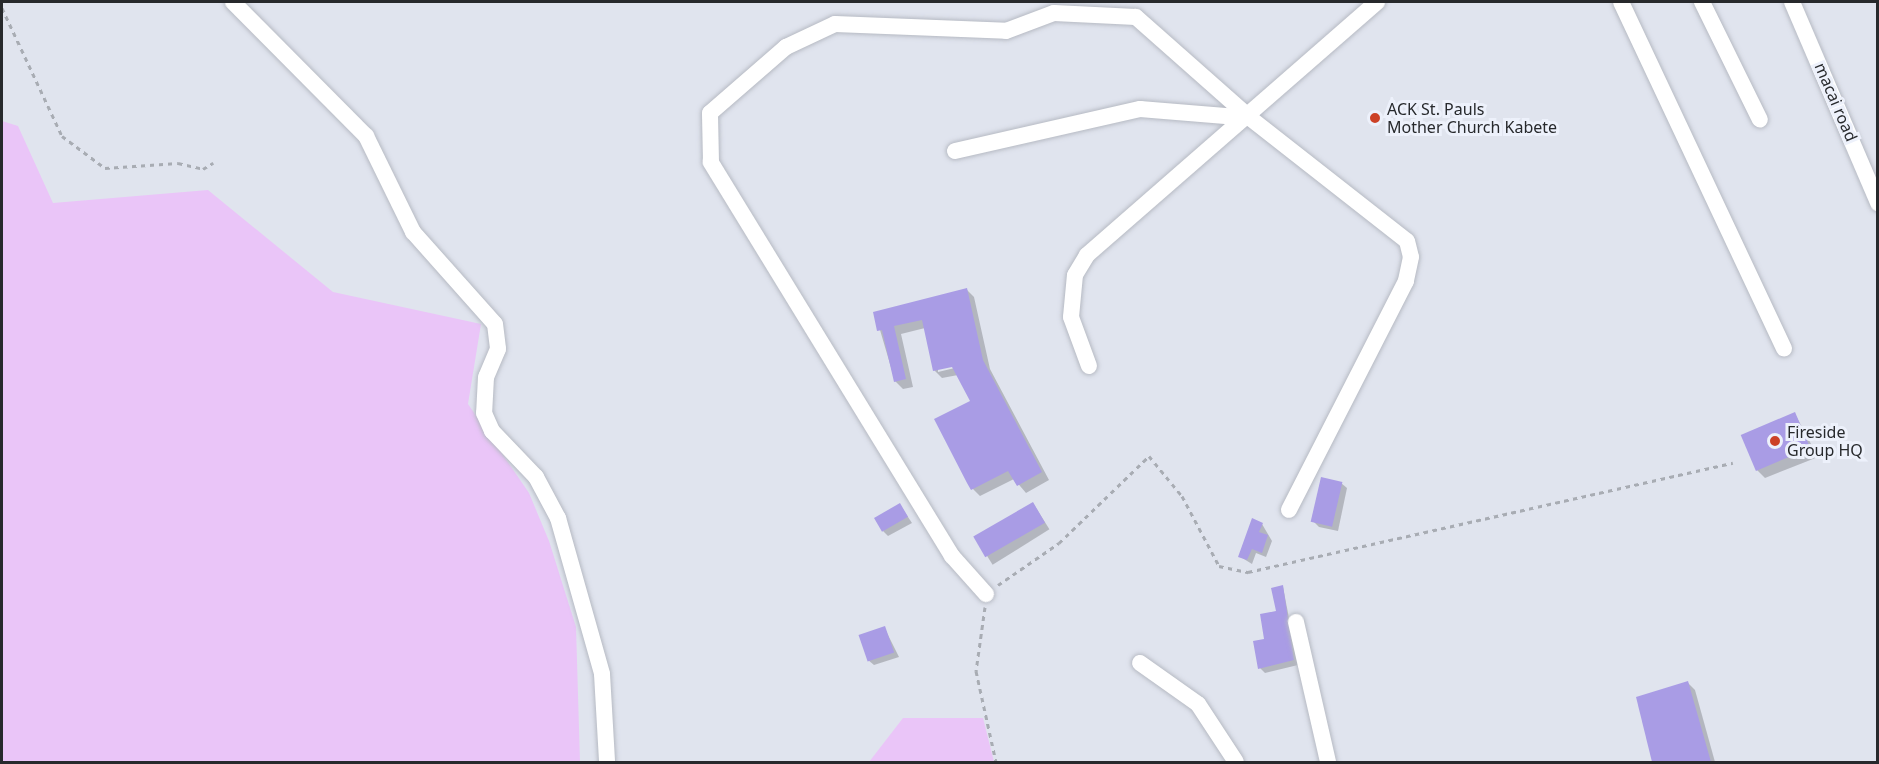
<!DOCTYPE html>
<style>
body{margin:0}
#map{position:relative;width:1879px;height:764px;overflow:hidden;background:#e0e4ee;font-family:"Noto Sans",sans-serif}
div>[style]{position:absolute}
.green>*{inset:0;background:#eac5f8}
.shadow>*{inset:0;background:#0003;transform-origin:0 0}
.building>*{inset:0;background:#a99ce5;transform-origin:0 0}
.path>*{height:3px;margin-top:-1.5px;transform-origin:0;background:repeating-linear-gradient(90deg,#a8acb3 0 4.5px,transparent 0 9px)}
.roads{filter:drop-shadow(0 0 2px #b6bac3) drop-shadow(0 0 2px #b6bac3)}
.street>*{height:16px;margin:-8px;padding:0 8px;transform-origin:8px;border-radius:8px;background:#fff}
.dots>*{width:16px;height:16px;translate:-50% -50%;box-sizing:border-box;border:3px solid #edf1fb;border-radius:50%}
span{translate:-50% -50%;white-space:nowrap;text-align:center;line-height:1.15;-webkit-text-stroke:6px #edf1fb;paint-order:stroke}
.street-label{font-size:16px;color:#27292c}
.poi-label{font-size:16px;color:#27292c}
.left{translate:0 -50%;text-align:left}
.frame{position:absolute;inset:0;border:3px solid #27292c;pointer-events:none}
</style>
<div id="map">
<div class="green">
<i style="clip-path:polygon(2px 121px,18px 126px,53px 203px,208px 190px,333px 292px,481px 324px,468px 404px,529px 493px,549px 541px,576px 627px,580px 762px,2px 762px)"></i>
<i style="clip-path:polygon(903px 718px,983px 718px,994px 762px,869px 762px)"></i>
</div>
<div class="shadow">
<i style="clip-path:polygon(evenodd,966px 289px,974px 297px,990px 369px,1049px 480px,1026px 493px,1014px 479px,980px 496px,973px 489px,972px 402px,958px 375px,942px 378px,934px 370px,925px 328px,901px 334px,913px 387px,903px 389px,895px 381px,875px 313px,966px 289px,959px 364px,959px 367px,938px 372px,938px 369px,959px 364px)"></i>
<i style="clip-path:polygon(1795px 414px,1818px 457px,1765px 478px,1757px 470px)"></i>
<i style="clip-path:polygon(1341px 483px,1347px 488px,1338px 531px,1319px 527px,1314px 522px)"></i>
<i style="left:1033px;top:503px;width:31px;height:67px;rotate:58deg"></i>
<i style="clip-path:polygon(900px 505px,912px 523px,888px 536px,883px 531px)"></i>
<i style="clip-path:polygon(1262px 524px,1272px 541px,1266px 557px,1256px 553px,1252px 564px,1239px 556px)"></i>
<i style="clip-path:polygon(1283px 587px,1298px 665px,1265px 673px,1260px 668px)"></i>
<i style="clip-path:polygon(884px 627px,899px 657px,874px 665px,868px 660px)"></i>
<i style="clip-path:polygon(1688px 683px,1695px 690px,1715px 762px,1654px 762px,1637px 698px)"></i>
</div>
<div class="building">
<i style="clip-path:polygon(967px 288px,983px 360px,1042px 472px,1017px 486px,1008px 471px,971px 490px,967px 483px,934px 419px,970px 401px,952px 367px,933px 371px,922px 320px,894px 326px,906px 379px,894px 382px,882px 330px,877px 331px,873px 312px)"></i>
<i style="left:1795px;top:412px;width:39px;height:59px;rotate:67deg"></i>
<i style="left:1321px;top:477px;width:22px;height:46px;rotate:13deg"></i>
<i style="left:1033px;top:502px;width:24px;height:69px;rotate:60deg"></i>
<i style="left:900px;top:503px;width:16px;height:30px;rotate:60deg"></i>
<i style="clip-path:polygon(1252px 518px,1263px 523px,1259px 532px,1268px 535px,1262px 553px,1252px 549px,1247px 560px,1238px 557px)"></i>
<i style="clip-path:polygon(1283px 585px,1294px 660px,1258px 669px,1253px 641px,1264px 639px,1260px 614px,1276px 611px,1271px 588px)"></i>
<i style="left:885px;top:626px;width:28px;height:28px;rotate:71deg"></i>
<i style="clip-path:polygon(1688px 681px,1711px 762px,1652px 762px,1636px 697px)"></i>
</div>
<div class="path">
<i style="left:2px;top:8px;width:141px;rotate:64.9deg"></i>
<i style="left:62px;top:136px;width:54px;rotate:36.7deg"></i>
<i style="left:105px;top:168px;width:73px;rotate:-3.9deg"></i>
<i style="left:178px;top:163px;width:26px;rotate:13deg"></i>
<i style="left:203px;top:169px;width:12px;rotate:-31deg"></i>
<i style="left:998px;top:585px;width:74px;rotate:-34.5deg"></i>
<i style="left:1059px;top:543px;width:125px;rotate:-44deg"></i>
<i style="left:1149px;top:456px;width:52px;rotate:50.5deg"></i>
<i style="left:1182px;top:496px;width:79px;rotate:62.1deg"></i>
<i style="left:1219px;top:566px;width:30px;rotate:12deg"></i>
<i style="left:1248px;top:572px;width:497px;rotate:-12.7deg"></i>
<i style="left:985px;top:607px;width:65px;rotate:98deg"></i>
<i style="left:976px;top:671px;width:93px;rotate:77.6deg"></i>
</div>
<div class="roads">
<div class="street">
<i style="left:233px;top:2px;width:189px;rotate:45.2deg"></i>
<i style="left:366px;top:136px;width:107px;rotate:63.9deg"></i>
<i style="left:413px;top:232px;width:123px;rotate:48.3deg"></i>
<i style="left:495px;top:324px;width:25px;rotate:83deg"></i>
<i style="left:498px;top:349px;width:30px;rotate:113deg"></i>
<i style="left:486px;top:377px;width:36px;rotate:93deg"></i>
<i style="left:484px;top:413px;width:20px;rotate:66deg"></i>
<i style="left:492px;top:431px;width:64px;rotate:46.3deg"></i>
<i style="left:536px;top:477px;width:47px;rotate:61.8deg"></i>
<i style="left:558px;top:518px;width:162px;rotate:74.2deg"></i>
<i style="left:602px;top:674px;width:88px;rotate:86.7deg"></i>
<i style="left:1621px;top:2px;width:383px;rotate:64.8deg"></i>
<i style="left:1702px;top:2px;width:131px;rotate:63.8deg"></i>
<i style="left:1792px;top:2px;width:219px;rotate:66.8deg"></i>
<i style="left:955px;top:151px;width:190px;rotate:-12.8deg"></i>
<i style="left:1140px;top:109px;width:110px;rotate:4.7deg"></i>
<i style="left:1250px;top:118px;width:199px;rotate:38.1deg"></i>
<i style="left:1407px;top:241px;width:16px;rotate:76deg"></i>
<i style="left:1411px;top:257px;width:25px;rotate:102deg"></i>
<i style="left:1406px;top:281px;width:257px;rotate:117.1deg"></i>
<i style="left:1089px;top:366px;width:52px;rotate:-110.2deg"></i>
<i style="left:1071px;top:317px;width:42px;rotate:-84.6deg"></i>
<i style="left:1075px;top:275px;width:23px;rotate:-59deg"></i>
<i style="left:1087px;top:255px;width:385px;rotate:-41.1deg"></i>
<i style="left:986px;top:594px;width:51px;rotate:-131.8deg"></i>
<i style="left:952px;top:556px;width:462px;rotate:-121.5deg"></i>
<i style="left:711px;top:162px;width:49px;rotate:-91.2deg"></i>
<i style="left:710px;top:113px;width:101px;rotate:-41deg"></i>
<i style="left:786px;top:47px;width:54px;rotate:-25.1deg"></i>
<i style="left:835px;top:24px;width:171px;rotate:2.3deg"></i>
<i style="left:1006px;top:31px;width:51px;rotate:-20.6deg"></i>
<i style="left:1054px;top:13px;width:82px;rotate:2.8deg"></i>
<i style="left:1136px;top:17px;width:152px;rotate:41.5deg"></i>
<i style="left:1296px;top:622px;width:144px;rotate:77.1deg"></i>
<i style="left:1140px;top:663px;width:71px;rotate:35.3deg"></i>
<i style="left:1198px;top:704px;width:69px;rotate:56.8deg"></i>
</div>
</div>
<div class="dots">
<i style="left:1375px;top:118px;background:#cc4127"></i>
<i style="left:1775px;top:441px;background:#cc4127"></i>
</div>
<div class="street-label">
<span style="left:1836px;top:102px;rotate:67deg">macai road</span>
</div>
<div class="poi-label">
<span class="left" style="left:1387px;top:118px">ACK St. Pauls<br>Mother Church Kabete</span>
<span class="left" style="left:1787px;top:441px">Fireside<br>Group HQ</span>
</div>
<div class="frame"></div>
</div>
